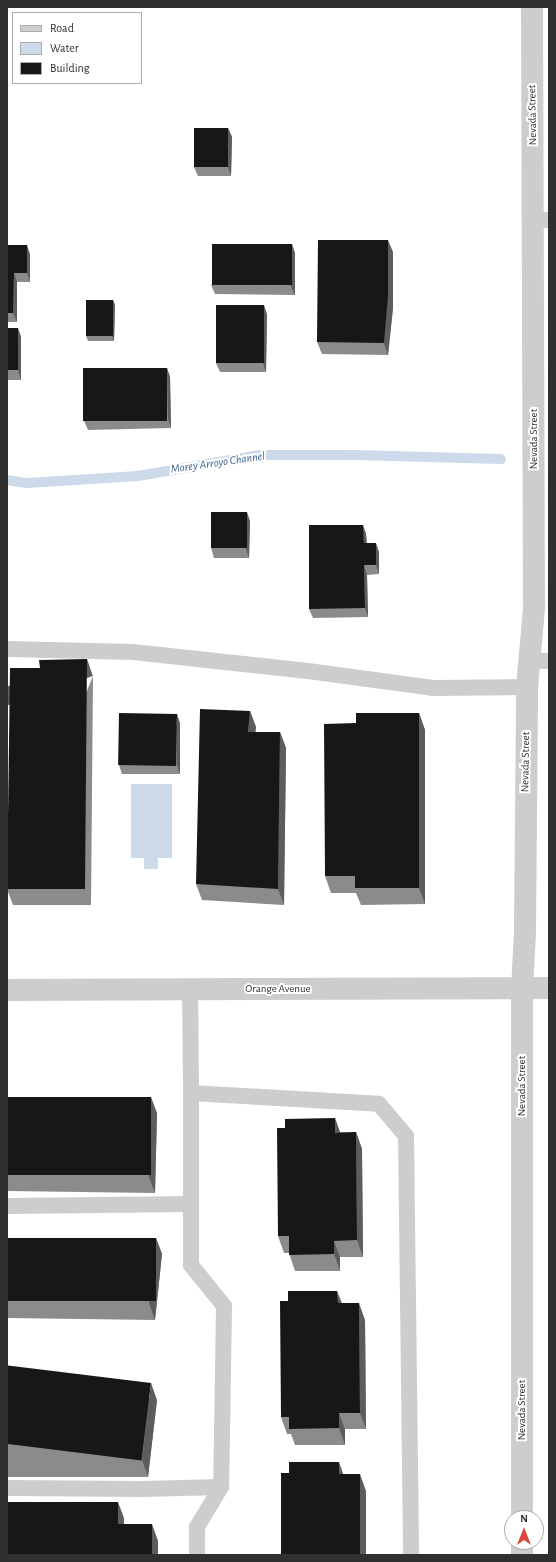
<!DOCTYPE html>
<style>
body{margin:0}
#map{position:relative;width:556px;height:1562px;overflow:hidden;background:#fff;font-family:"Alegreya Sans",sans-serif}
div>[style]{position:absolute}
.water>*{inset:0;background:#ccdaea}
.stream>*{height:10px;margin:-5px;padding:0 5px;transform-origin:5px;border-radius:5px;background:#ccdaea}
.service>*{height:16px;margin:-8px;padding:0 8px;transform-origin:8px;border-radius:8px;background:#cdcdcd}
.minor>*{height:22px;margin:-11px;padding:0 11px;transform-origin:11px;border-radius:11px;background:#cdcdcd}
.tertiary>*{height:22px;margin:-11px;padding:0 11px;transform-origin:11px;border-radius:11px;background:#cdcdcd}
.wall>*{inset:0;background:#8b8b8b}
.shaded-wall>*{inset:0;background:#5d5d5d;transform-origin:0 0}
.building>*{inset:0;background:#171717;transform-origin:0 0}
span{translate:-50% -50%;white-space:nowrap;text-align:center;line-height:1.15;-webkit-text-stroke:4px #fff;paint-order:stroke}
.street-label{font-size:11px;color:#303030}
.water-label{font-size:12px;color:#42668d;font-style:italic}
.frame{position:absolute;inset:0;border:8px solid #303030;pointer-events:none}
.legend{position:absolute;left:12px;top:12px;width:130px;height:72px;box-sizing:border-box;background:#fff;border:1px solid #acacac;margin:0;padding:5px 7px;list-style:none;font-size:12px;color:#303030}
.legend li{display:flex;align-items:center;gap:8px;height:20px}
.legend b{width:20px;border:1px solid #acacac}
.north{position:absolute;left:504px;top:1510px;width:40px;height:40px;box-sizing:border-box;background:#fff;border:1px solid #acacac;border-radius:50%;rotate:0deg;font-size:11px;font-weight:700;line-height:16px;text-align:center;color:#303030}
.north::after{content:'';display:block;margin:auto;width:14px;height:18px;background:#db473d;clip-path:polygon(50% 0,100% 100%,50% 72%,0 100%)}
</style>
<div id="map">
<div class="water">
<i style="clip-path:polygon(131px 784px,172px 784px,172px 858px,158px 858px,158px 869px,144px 869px,144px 858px,131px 858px)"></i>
</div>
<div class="stream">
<i style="left:7px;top:480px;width:20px;rotate:9deg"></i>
<i style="left:27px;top:483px;width:111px;rotate:-3.6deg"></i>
<i style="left:138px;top:476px;width:123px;rotate:-9.8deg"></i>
<i style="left:259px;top:455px;width:96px"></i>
<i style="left:355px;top:455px;width:146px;rotate:1.6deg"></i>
</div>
<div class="service">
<i style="left:534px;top:220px;width:15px"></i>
<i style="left:7px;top:649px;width:126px;rotate:1.4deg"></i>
<i style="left:133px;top:652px;width:176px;rotate:6.2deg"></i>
<i style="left:308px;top:671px;width:126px;rotate:7.7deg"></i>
<i style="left:433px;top:688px;width:94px;rotate:-0.6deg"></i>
<i style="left:528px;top:661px;width:21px"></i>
<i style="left:190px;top:989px;width:104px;rotate:89.4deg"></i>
<i style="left:191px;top:1093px;width:188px;rotate:3.3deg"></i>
<i style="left:379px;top:1104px;width:42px;rotate:49.8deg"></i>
<i style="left:406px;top:1136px;width:419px;rotate:89.3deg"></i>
<i style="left:191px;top:1093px;width:172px;rotate:90deg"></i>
<i style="left:191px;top:1265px;width:53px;rotate:51.2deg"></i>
<i style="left:224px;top:1306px;width:181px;rotate:90.9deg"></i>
<i style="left:221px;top:1487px;width:47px;rotate:121deg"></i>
<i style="left:197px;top:1527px;width:28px;rotate:90deg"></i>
<i style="left:7px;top:1206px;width:184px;rotate:-0.6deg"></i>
<i style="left:7px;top:1488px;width:136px;rotate:0.4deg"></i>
<i style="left:143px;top:1489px;width:78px;rotate:-1.5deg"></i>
</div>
<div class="minor">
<i style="left:522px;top:1518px;width:530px;rotate:-90deg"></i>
<i style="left:522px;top:988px;width:56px;rotate:-86.9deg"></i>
<i style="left:525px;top:932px;width:245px;rotate:-89.5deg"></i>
<i style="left:527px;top:687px;width:78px;rotate:-84.9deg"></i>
<i style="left:534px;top:609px;width:602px;rotate:-90.19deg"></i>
<i style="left:522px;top:1542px;width:13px;rotate:90deg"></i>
</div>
<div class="tertiary">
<i style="left:7px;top:990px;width:542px;rotate:-0.21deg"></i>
</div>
<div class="wall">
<i style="clip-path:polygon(228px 128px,232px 137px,231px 176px,198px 176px,194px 167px)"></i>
<i style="clip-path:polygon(7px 245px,30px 254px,30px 282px,17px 282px,17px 322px,7px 322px)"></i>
<i style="clip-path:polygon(393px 252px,393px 308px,388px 355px,322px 354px,317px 342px)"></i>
<i style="clip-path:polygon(295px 253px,295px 295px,215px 294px,211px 285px)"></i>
<i style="clip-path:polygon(113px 300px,115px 305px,114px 341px,88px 341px,86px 336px)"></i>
<i style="clip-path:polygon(267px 314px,266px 372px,220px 372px,216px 363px)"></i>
<i style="clip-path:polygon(7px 328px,18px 328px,21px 337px,21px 380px,7px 380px)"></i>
<i style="clip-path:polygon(167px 368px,170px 377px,171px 428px,88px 430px,84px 421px)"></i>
<i style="clip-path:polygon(250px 521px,249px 558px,214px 558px,211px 548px)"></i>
<i style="clip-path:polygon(363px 525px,366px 534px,367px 543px,379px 552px,379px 574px,367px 575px,368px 617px,313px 618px,309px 609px)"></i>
<i style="clip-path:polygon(93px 676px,91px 905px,13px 905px,7px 889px)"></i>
<i style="clip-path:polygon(250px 711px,256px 727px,255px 732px,280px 732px,286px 748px,284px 905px,202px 900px,196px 884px)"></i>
<i style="clip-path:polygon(419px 713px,425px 730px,425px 904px,361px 905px,356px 893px,331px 893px,325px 876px,356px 723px)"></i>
<i style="clip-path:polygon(180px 723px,180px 774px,122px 774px,119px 765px)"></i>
<i style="clip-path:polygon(7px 1097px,157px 1113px,155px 1193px,7px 1191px)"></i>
<i style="clip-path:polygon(335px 1118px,340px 1132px,356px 1132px,362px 1149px,363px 1257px,340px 1257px,340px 1271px,295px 1271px,289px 1253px,284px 1253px,278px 1236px,285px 1128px)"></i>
<i style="clip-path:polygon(7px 1238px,156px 1238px,162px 1254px,155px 1320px,7px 1318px)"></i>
<i style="clip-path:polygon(337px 1291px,342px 1303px,365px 1320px,366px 1429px,345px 1429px,345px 1445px,295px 1445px,291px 1434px,287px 1434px,281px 1417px,288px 1301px)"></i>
<i style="clip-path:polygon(7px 1385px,157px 1400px,148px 1477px,7px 1477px)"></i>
</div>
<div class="shaded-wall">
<i style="clip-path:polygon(228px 128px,232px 137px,231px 176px,228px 167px)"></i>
<i style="clip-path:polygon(388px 240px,393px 252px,393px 308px,388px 355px,384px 343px)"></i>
<i style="clip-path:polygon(292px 244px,295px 253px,295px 295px,291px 286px)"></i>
<i style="clip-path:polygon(27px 245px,30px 254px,30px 282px,27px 273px)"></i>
<i style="clip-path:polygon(14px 273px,17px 282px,17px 322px,13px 313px)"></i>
<i style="clip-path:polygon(113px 300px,115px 305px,114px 341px,112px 336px)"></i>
<i style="clip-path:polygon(264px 305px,267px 314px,266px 372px,263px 363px)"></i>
<i style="clip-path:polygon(18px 328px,21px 337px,21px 380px,18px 370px)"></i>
<i style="clip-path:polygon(167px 368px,170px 377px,171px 428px,168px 419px)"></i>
<i style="clip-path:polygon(247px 512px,250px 521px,249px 558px,246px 549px)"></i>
<i style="clip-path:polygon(363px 525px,366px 534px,367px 552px,364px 543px)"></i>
<i style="clip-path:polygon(376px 543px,379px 552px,379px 574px,376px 565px)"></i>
<i style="clip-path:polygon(364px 565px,367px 575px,368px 617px,365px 608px)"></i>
<i style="left:87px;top:659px;width:18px;height:230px;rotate:71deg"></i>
<i style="clip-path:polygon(250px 711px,256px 727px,254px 748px,248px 732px)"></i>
<i style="clip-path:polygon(419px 713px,425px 730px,425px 904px,419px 888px)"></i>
<i style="clip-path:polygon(177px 714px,180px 723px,180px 774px,177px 765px)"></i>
<i style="clip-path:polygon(280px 732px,286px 748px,284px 905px,278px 889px)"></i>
<i style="clip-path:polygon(151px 1097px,157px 1113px,155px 1193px,149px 1177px)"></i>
<i style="clip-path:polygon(335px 1118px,341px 1135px,335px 1133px)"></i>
<i style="clip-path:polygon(356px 1132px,362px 1149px,363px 1257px,357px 1240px)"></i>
<i style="clip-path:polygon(156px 1238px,162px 1254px,155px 1320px,149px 1303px)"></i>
<i style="clip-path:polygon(334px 1241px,340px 1257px,340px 1271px,334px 1254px)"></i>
<i style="clip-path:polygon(337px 1291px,343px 1308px,338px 1303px)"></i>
<i style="clip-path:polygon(359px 1303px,365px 1320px,366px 1429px,360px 1413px)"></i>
<i style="clip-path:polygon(151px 1383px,157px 1400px,148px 1477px,142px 1460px)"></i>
<i style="clip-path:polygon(339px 1413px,345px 1429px,345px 1445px,339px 1428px)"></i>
<i style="clip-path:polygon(339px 1462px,345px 1479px,339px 1474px)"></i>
<i style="clip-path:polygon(360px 1474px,366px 1491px,366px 1555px,360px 1555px)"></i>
<i style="clip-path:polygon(118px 1502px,124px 1518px,124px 1541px,118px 1524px)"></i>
<i style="clip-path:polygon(152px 1524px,158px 1541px,158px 1555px,152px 1555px)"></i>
</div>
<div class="building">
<i style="left:194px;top:128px;width:34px;height:39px"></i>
<i style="clip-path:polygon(318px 240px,388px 240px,388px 295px,384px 343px,317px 342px)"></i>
<i style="left:212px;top:244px;width:80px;height:41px"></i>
<i style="clip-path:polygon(7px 245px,27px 245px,27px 273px,14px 273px,13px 313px,7px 313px)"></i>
<i style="left:86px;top:300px;width:27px;height:36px"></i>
<i style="left:216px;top:305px;width:48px;height:58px"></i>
<i style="left:7px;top:328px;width:11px;height:42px"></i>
<i style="left:83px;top:368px;width:84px;height:53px"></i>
<i style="left:211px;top:512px;width:36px;height:36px"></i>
<i style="clip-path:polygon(309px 525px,363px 525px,364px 543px,376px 543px,376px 565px,364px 565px,365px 608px,309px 609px)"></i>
<i style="clip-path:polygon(87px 659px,85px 889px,7px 889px,10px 668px,40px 668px,39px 660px)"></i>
<i style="clip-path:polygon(200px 709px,250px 711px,248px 732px,280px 732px,278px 889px,196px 884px)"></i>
<i style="left:119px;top:713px;width:58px;height:52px;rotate:1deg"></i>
<i style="clip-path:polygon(356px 713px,419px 713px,419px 888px,355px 888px,355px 876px,325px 876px,324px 724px,356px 723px)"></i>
<i style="left:7px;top:1097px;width:144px;height:78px"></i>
<i style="clip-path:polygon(335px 1118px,335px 1133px,356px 1132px,357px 1240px,334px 1241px,334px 1254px,289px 1255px,289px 1236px,278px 1236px,277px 1128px,285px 1128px,285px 1119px)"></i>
<i style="left:7px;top:1238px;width:149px;height:63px"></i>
<i style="clip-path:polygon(288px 1291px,337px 1291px,338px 1303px,359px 1303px,360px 1413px,339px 1413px,339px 1428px,289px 1429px,289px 1417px,281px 1417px,280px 1301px,288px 1301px)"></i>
<i style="left:151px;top:1383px;width:78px;height:144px;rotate:97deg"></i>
<i style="clip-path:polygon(289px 1462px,339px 1462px,339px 1474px,360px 1474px,360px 1555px,281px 1555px,281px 1473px,289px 1473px)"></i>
<i style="clip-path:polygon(7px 1502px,118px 1502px,118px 1524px,152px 1524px,152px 1555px,7px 1555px)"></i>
</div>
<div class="street-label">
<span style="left:533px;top:115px;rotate:-91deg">Nevada Street</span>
<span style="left:534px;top:439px;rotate:-90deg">Nevada Street</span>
<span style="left:526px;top:762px;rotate:-89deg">Nevada Street</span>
<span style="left:278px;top:989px">Orange Avenue</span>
<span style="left:522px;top:1086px;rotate:-90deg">Nevada Street</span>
<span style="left:522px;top:1410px;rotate:-90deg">Nevada Street</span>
</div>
<div class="water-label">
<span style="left:218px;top:463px;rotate:-8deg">Morey Arroyo Channel</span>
</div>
<div class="frame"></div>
<ul class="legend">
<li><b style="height:5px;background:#cdcdcd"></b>Road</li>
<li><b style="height:11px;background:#ccdaea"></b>Water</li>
<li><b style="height:11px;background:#171717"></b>Building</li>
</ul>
<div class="north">N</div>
</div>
